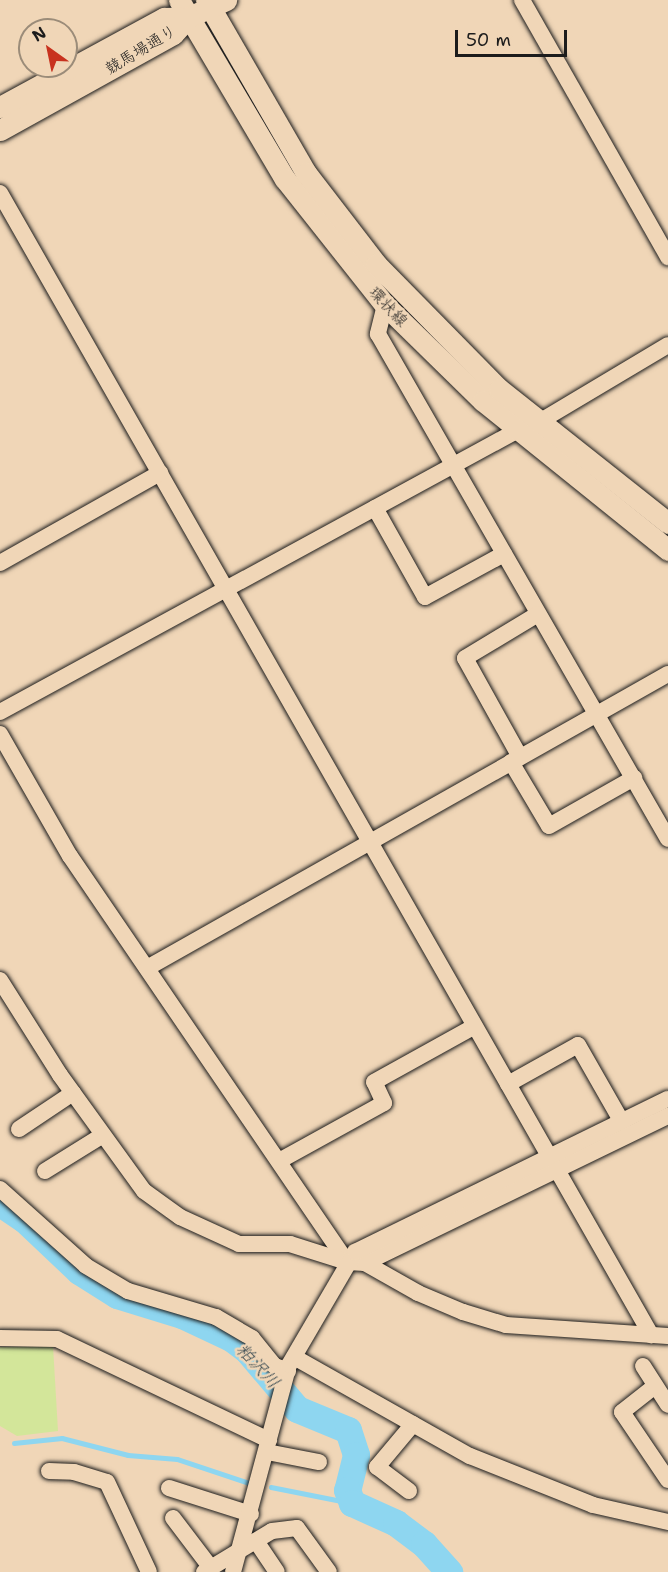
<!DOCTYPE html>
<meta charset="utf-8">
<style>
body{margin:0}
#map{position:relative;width:668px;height:1572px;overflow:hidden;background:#f0d6b7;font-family:"Shantell Sans","Klee One",sans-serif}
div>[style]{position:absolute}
.green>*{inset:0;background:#d3e69a}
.stream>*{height:4.5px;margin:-2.25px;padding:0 2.25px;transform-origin:2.25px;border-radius:2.25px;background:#8ed6f0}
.river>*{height:27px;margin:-13.5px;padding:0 13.5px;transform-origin:13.5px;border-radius:13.5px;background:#8ed6f0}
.roads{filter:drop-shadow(0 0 2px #1c1c1c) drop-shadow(0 0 2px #1c1c1c)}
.minor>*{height:16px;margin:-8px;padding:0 8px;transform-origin:8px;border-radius:8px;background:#f0d6b7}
.tertiary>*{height:21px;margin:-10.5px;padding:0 10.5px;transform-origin:10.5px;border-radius:10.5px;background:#f0d6b7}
span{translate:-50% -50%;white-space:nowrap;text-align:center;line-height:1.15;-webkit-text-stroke:5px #f0d6b7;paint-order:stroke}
.street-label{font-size:16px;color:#1c1c1c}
.water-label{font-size:18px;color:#384a51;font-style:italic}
.north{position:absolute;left:18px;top:18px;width:60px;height:60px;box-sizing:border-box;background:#f0d6b7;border:2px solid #9b8c79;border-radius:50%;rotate:327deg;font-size:16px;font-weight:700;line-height:24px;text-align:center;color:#1c1c1c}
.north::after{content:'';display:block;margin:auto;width:21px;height:27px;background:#c8321e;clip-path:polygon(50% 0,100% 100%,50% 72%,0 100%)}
.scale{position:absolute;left:455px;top:30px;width:112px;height:27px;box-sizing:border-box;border:3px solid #1c1c1c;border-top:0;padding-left:8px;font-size:18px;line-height:21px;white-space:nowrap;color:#1c1c1c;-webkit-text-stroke:4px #f0d6b7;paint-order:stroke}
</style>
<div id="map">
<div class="green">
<i style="clip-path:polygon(53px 1346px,58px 1431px,17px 1436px,0 1426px,0 1347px)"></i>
</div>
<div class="stream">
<i style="left:14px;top:1443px;width:48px;rotate:-5.9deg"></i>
<i style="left:62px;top:1438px;width:68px;rotate:14.4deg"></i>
<i style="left:128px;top:1455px;width:49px;rotate:4.7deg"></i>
<i style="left:177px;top:1459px;width:76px;rotate:18.4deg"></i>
<i style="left:271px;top:1487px;width:83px;rotate:11.2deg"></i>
</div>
<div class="river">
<i style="left:0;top:1203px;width:29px;rotate:34deg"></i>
<i style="left:24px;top:1219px;width:76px;rotate:43.4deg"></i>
<i style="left:79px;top:1271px;width:45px;rotate:32.3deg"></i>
<i style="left:117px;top:1295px;width:68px;rotate:17.1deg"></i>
<i style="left:182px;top:1315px;width:54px;rotate:25.1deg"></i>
<i style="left:231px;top:1338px;width:20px;rotate:37deg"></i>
<i style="left:247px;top:1350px;width:77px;rotate:49.7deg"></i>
<i style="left:297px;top:1409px;width:55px;rotate:22.4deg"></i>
<i style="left:348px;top:1430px;width:26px;rotate:72deg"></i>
<i style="left:356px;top:1455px;width:36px;rotate:104deg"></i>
<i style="left:347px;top:1490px;width:14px;rotate:69deg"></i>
<i style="left:352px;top:1503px;width:48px;rotate:24.4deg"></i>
<i style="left:396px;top:1523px;width:35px;rotate:37deg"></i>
<i style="left:424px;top:1544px;width:38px;rotate:48deg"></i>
</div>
<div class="roads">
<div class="minor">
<i style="left:522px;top:0;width:296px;rotate:60.4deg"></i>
<i style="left:0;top:193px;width:1315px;rotate:60.31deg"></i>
<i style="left:385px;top:305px;width:30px;rotate:104deg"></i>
<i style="left:378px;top:334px;width:582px;rotate:60.13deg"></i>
<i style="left:539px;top:422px;width:150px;rotate:-30.8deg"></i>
<i style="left:375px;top:508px;width:102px;rotate:60.7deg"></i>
<i style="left:425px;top:597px;width:90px;rotate:-28.6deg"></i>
<i style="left:0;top:563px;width:184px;rotate:-29.4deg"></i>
<i style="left:0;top:712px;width:590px;rotate:-28.56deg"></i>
<i style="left:0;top:734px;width:141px;rotate:60.2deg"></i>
<i style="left:70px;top:856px;width:491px;rotate:55.7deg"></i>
<i style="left:347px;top:1262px;width:18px;rotate:3deg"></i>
<i style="left:365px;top:1263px;width:61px;rotate:29.5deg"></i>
<i style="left:418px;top:1293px;width:49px;rotate:22.9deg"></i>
<i style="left:463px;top:1312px;width:45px;rotate:16.8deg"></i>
<i style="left:506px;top:1325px;width:162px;rotate:3.9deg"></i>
<i style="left:520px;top:757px;width:113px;rotate:-119.1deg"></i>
<i style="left:465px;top:658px;width:85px;rotate:-31.1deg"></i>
<i style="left:511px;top:762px;width:74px;rotate:59.3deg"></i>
<i style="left:549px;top:826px;width:98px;rotate:-29.5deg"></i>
<i style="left:147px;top:968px;width:598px;rotate:-29.44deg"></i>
<i style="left:0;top:980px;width:112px;rotate:57.7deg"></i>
<i style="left:60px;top:1075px;width:143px;rotate:54.1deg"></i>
<i style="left:144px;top:1191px;width:44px;rotate:35.8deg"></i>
<i style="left:180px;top:1217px;width:65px;rotate:24.6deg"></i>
<i style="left:239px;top:1244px;width:51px"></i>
<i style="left:290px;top:1244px;width:60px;rotate:17.5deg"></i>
<i style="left:508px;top:1084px;width:80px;rotate:-29.1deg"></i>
<i style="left:578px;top:1045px;width:89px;rotate:60.3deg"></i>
<i style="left:19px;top:1129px;width:65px;rotate:-33.7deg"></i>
<i style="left:279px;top:1161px;width:120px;rotate:-28.9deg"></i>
<i style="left:384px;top:1103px;width:23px;rotate:-115deg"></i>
<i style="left:374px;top:1082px;width:115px;rotate:-29deg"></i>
<i style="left:45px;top:1171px;width:68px;rotate:-31.8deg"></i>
<i style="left:0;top:1189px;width:115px;rotate:41.8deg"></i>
<i style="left:86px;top:1266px;width:49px;rotate:30.8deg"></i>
<i style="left:128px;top:1291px;width:92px;rotate:16.5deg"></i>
<i style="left:216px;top:1317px;width:42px;rotate:30.3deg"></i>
<i style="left:252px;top:1338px;width:36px;rotate:51deg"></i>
<i style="left:275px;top:1366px;width:14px;rotate:21deg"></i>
<i style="left:365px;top:1263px;width:337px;rotate:-25.9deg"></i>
<i style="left:0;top:1338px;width:57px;rotate:1deg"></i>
<i style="left:57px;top:1339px;width:235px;rotate:25.5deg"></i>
<i style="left:294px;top:1357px;width:202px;rotate:29.4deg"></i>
<i style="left:470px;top:1456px;width:132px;rotate:21.7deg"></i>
<i style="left:593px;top:1505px;width:77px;rotate:12.8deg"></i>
<i style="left:643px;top:1366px;width:46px;rotate:57.3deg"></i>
<i style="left:655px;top:1386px;width:42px;rotate:141.8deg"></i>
<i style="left:622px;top:1412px;width:82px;rotate:55.9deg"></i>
<i style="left:267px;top:1452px;width:53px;rotate:10.9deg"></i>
<i style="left:49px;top:1471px;width:25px;rotate:2deg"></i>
<i style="left:74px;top:1472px;width:34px;rotate:17deg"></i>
<i style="left:107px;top:1482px;width:99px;rotate:65deg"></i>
<i style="left:169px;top:1488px;width:86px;rotate:17.6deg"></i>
<i style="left:409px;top:1491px;width:40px;rotate:-143deg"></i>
<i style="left:377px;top:1467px;width:56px;rotate:-50.1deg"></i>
<i style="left:173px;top:1518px;width:63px;rotate:52.8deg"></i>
<i style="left:256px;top:1541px;width:37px;rotate:56deg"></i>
<i style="left:204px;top:1572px;width:79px;rotate:-31.1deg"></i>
<i style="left:272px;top:1531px;width:25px;rotate:-7deg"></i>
<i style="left:297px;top:1528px;width:54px;rotate:54deg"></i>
<i style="left:233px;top:1572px;width:214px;rotate:-74.9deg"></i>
<i style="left:289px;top:1365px;width:131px;rotate:-59.7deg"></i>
<i style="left:355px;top:1252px;width:348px;rotate:-26.1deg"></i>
</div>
<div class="tertiary">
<i style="left:179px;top:0;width:208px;rotate:59.4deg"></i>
<i style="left:285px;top:179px;width:161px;rotate:51.6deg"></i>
<i style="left:385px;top:305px;width:137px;rotate:44.4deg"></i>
<i style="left:483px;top:401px;width:238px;rotate:38.8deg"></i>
<i style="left:206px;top:0;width:200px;rotate:60deg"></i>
<i style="left:306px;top:173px;width:115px;rotate:52.4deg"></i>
<i style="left:376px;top:264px;width:175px;rotate:45.5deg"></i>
<i style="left:499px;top:389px;width:216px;rotate:38.4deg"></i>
<i style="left:0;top:107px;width:187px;rotate:-28.5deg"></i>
<i style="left:164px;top:18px;width:25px;rotate:-2deg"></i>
<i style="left:189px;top:17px;width:41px;rotate:-24.7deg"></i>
<i style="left:0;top:130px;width:198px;rotate:-29deg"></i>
<i style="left:173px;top:34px;width:23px;rotate:-47deg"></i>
</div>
</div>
<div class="street-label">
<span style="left:141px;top:50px;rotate:-31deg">競馬場通り</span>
<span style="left:388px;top:307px;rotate:47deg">環状線</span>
</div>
<div class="water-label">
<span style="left:258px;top:1366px;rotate:47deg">粕沢川</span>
</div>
<div class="north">N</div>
<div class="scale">50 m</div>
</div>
